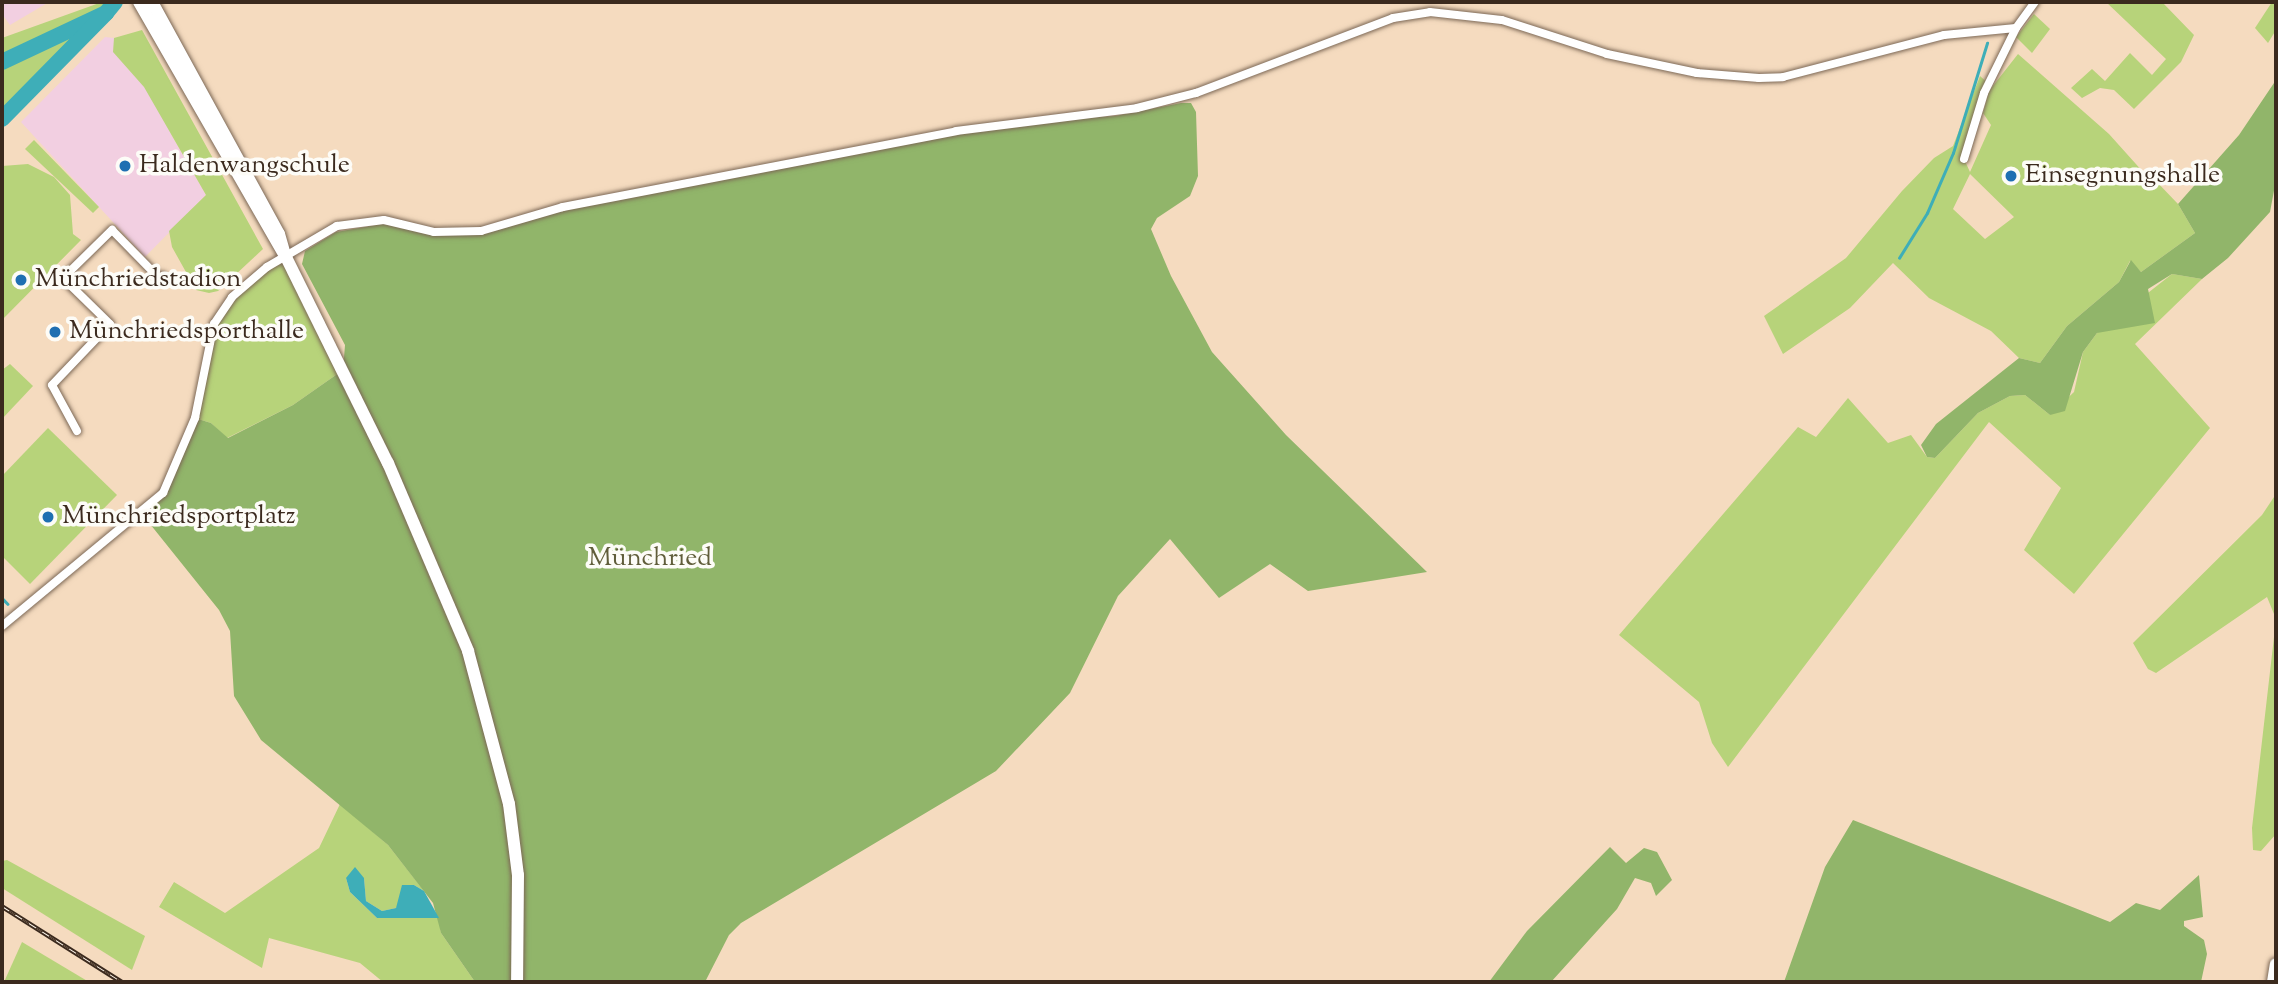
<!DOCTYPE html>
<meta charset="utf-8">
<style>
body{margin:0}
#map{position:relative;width:2278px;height:984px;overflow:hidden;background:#f5dbbf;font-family:"Sorts Mill Goudy",serif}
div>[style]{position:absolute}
.built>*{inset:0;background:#f2cfe1}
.green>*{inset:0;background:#b7d37a}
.forest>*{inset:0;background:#91b56a}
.water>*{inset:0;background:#3eaeb8}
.stream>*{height:2.5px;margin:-1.25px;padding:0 1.25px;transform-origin:1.25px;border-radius:1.25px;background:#3eaeb8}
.river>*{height:16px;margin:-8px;padding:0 8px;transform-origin:8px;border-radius:8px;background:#3eaeb8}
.roads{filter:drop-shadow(0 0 2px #7c6856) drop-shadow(0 0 2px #7c6856)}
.minor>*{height:8px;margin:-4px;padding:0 4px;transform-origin:4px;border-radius:4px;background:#fff}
.secondary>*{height:12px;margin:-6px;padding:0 6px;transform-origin:6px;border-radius:6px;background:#fff}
.rail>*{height:5px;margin-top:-2.5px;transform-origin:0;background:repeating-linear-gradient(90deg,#fdfcf7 0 8px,#3b2a1e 0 16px);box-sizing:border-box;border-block:2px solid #3b2a1e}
.dots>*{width:19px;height:19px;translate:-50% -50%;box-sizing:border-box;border:4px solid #fdfcf7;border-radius:50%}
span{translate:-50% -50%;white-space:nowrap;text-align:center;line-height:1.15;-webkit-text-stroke:7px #fdfcf7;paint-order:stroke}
.poi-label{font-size:26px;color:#3b2a1e}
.left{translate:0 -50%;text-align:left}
.park-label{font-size:26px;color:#605d3a}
.frame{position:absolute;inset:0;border:4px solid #3b2a1e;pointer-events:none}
</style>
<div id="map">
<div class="built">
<i style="clip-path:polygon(2px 2px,49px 2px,10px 25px,2px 14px)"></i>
<i style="clip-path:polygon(105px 37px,114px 38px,143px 73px,172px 136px,206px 195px,145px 257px,21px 122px)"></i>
</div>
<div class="green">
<i style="clip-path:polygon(102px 2px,115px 2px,2px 119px,2px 38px)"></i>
<i style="clip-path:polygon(2106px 2px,2162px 2px,2194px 35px,2181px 62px,2134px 109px,2114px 90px,2100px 88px,2082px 98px,2071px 88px,2092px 69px,2105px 81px,2130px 53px,2152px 75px,2166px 59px)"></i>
<i style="clip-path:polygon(2272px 2px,2276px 2px,2276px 30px,2268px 43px,2255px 28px)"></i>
<i style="clip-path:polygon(2034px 14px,2050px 29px,2032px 53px,2016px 37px)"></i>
<i style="clip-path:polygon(142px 30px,263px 249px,218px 291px,209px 293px,196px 290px,172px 247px,169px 231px,206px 195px,144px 87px,113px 52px,114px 38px)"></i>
<i style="clip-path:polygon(evenodd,2018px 54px,2109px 134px,2144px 173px,2145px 185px,2155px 180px,2178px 204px,2195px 233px,2141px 272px,2130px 261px,2119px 282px,2067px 326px,2040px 363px,2019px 358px,1991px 331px,1929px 298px,1893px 263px,1850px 308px,1783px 354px,1764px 316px,1846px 258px,1902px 191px,1934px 158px,1953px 146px,1980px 76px,1989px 84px,1964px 159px,1970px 172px,1991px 125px,1983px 113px,1989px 91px,2018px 54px,1970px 174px,2014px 217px,1985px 239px,1953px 209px,1970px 174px)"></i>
<i style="clip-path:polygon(34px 140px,99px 207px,93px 213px,25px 149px)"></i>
<i style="clip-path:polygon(28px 164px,54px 177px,70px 195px,73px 234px,81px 240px,2px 320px,2px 166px)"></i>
<i style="clip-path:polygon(285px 255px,343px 370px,293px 405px,227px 438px,211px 423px,195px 418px,214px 324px,232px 297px)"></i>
<i style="clip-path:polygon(2172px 274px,2202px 279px,2135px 344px,2210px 428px,2074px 594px,2024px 550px,2061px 488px,1989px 422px,1728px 767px,1712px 743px,1699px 702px,1619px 635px,1798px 427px,1816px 437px,1848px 398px,1888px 443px,1911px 435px,1927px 457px,1935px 458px,1978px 413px,2010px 396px,2025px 395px,2050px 415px,2074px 392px,2083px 352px,2097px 333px)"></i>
<i style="clip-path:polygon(10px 364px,33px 386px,2px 419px,2px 370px)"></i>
<i style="clip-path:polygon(48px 428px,117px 495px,30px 584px,2px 556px,2px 476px)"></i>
<i style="clip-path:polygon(2276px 494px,2276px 834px,2261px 851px,2253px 850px,2252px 828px,2274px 637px,2274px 614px,2267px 597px,2156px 673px,2148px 669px,2133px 643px,2262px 515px)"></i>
<i style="clip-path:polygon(340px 804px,388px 845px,424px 891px,414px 885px,396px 908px,382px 911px,366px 901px,364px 878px,346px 878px,350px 892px,377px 918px,439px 918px,441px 933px,475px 982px,383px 982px,360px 963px,269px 938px,262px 968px,159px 907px,174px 882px,225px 913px,319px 848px)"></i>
<i style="clip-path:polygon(7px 860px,145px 936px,132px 970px,2px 888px,2px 861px)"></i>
<i style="clip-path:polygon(22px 942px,89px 982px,4px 982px)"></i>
</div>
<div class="forest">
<i style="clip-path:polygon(2276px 80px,2276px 180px,2270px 212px,2228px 258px,2202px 279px,2172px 274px,2148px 289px,2155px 323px,2097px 333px,2083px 352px,2065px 411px,2050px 415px,2025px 395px,2010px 396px,1978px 413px,1935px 458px,1927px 457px,1921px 445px,1936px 424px,2019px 358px,2040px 363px,2067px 326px,2119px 282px,2131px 260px,2141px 272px,2195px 233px,2178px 204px,2239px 135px)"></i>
<i style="clip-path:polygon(1181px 103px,1191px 103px,1196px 112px,1198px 176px,1190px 196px,1157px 218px,1151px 229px,1171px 276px,1212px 352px,1286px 435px,1427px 572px,1308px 591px,1270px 564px,1219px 598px,1170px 539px,1118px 596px,1070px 693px,996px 771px,741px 923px,729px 935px,705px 982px,475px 982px,441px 933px,433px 903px,388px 845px,261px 740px,234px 696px,230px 631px,219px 610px,142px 514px,163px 493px,195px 418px,211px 423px,228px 438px,293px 405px,343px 370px,345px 345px,302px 264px,305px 251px,336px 232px,382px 224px,456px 235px,531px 216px,1019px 122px,1115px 116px)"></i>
<i style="clip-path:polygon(1853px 820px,2110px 922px,2136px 903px,2160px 910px,2199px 875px,2203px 917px,2184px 921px,2184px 926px,2204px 940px,2207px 954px,2201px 982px,1784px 982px,1825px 867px)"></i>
<i style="clip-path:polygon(1610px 847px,1626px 863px,1644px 848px,1657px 852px,1672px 880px,1656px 896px,1651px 883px,1635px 878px,1617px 909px,1551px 982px,1489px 982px,1527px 931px)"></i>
</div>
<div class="water">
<i style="clip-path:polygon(355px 867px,364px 878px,366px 901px,382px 911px,396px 908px,402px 885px,414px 885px,424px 891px,439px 918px,377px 918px,350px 892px,346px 878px)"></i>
</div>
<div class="stream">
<i style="left:1899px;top:258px;width:53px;rotate:-58.1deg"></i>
<i style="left:1927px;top:213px;width:65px;rotate:-66.6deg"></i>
<i style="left:1953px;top:153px;width:115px;rotate:-72.8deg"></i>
<i style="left:2px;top:598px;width:8px;rotate:45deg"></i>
</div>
<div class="river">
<i style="left:2px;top:62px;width:115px;rotate:-25.2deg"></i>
<i style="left:106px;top:13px;width:14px;rotate:-51deg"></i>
<i style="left:2px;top:119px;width:148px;rotate:-45.5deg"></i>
</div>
<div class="roads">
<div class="minor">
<i style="left:1964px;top:159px;width:69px;rotate:-73.1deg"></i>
<i style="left:1984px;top:93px;width:72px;rotate:-63.8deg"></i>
<i style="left:2016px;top:28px;width:32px;rotate:-54deg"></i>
<i style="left:77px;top:431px;width:52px;rotate:-118.5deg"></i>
<i style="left:52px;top:385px;width:84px;rotate:-46.4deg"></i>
<i style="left:110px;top:324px;width:66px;rotate:-135.6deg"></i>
<i style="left:63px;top:278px;width:69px;rotate:-44.4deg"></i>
<i style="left:112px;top:230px;width:69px;rotate:45.6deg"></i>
<i style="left:160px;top:279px;width:4px;rotate:-45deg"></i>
<i style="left:2px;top:626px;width:209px;rotate:-39.6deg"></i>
<i style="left:163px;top:493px;width:82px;rotate:-66.9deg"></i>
<i style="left:195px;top:418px;width:96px;rotate:-78.6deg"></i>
<i style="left:214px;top:324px;width:32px;rotate:-56deg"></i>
<i style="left:232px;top:297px;width:46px;rotate:-40.6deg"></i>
<i style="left:267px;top:267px;width:81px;rotate:-30.4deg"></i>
<i style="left:337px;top:226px;width:47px;rotate:-7.3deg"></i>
<i style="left:384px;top:220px;width:51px;rotate:13.5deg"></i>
<i style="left:434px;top:232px;width:47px;rotate:-1.2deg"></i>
<i style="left:481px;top:231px;width:85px;rotate:-16.3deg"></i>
<i style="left:563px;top:207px;width:400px;rotate:-10.9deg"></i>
<i style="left:956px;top:131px;width:182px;rotate:-7.2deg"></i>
<i style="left:1137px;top:108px;width:61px;rotate:-14.3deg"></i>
<i style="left:1196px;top:93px;width:211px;rotate:-20.8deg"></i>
<i style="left:1393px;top:18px;width:37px;rotate:-9deg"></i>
<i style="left:1430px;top:12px;width:72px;rotate:6.3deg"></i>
<i style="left:1502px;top:20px;width:110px;rotate:17.9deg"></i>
<i style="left:1607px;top:54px;width:92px;rotate:11.9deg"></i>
<i style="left:1697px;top:73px;width:62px;rotate:4.6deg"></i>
<i style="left:1759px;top:78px;width:24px;rotate:-2deg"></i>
<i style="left:1783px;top:77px;width:166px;rotate:-14.6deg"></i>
<i style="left:1944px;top:35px;width:72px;rotate:-5.6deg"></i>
</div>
<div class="secondary">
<i style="left:139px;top:2px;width:289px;rotate:60.1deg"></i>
<i style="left:152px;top:2px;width:264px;rotate:61.3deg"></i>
<i style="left:279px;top:234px;width:22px;rotate:74deg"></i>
<i style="left:285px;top:255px;width:232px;rotate:63.7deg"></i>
<i style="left:388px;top:463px;width:204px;rotate:66.9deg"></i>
<i style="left:468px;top:651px;width:158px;rotate:75deg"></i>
<i style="left:509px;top:804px;width:72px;rotate:82.8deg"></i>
<i style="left:518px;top:875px;width:107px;rotate:90.5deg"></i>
<i style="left:2273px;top:982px;width:18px;rotate:-81deg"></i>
</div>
</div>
<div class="rail">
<i style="left:2px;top:906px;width:142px;rotate:32.3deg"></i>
</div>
<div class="dots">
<i style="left:125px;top:166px;background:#1f6fb2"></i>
<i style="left:2011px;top:176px;background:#1f6fb2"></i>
<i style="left:21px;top:280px;background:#1f6fb2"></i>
<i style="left:55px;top:332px;background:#1f6fb2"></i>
<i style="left:48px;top:517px;background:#1f6fb2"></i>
</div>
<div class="poi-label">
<span class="left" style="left:139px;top:166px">Haldenwangschule</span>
<span class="left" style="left:2025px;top:176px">Einsegnungshalle</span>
<span class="left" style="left:35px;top:280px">Münchriedstadion</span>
<span class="left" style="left:69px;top:332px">Münchriedsporthalle</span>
<span class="left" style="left:62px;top:517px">Münchriedsportplatz</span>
</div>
<div class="park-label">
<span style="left:650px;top:559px">Münchried</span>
</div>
<div class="frame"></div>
</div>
